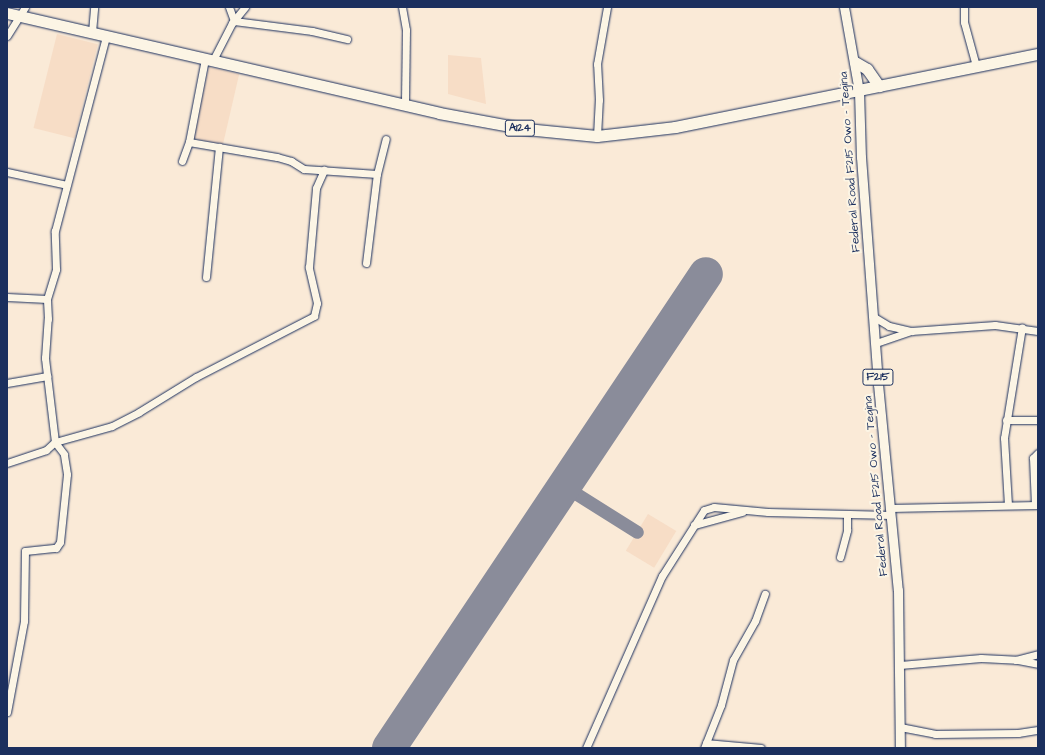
<!DOCTYPE html>
<style>
body{margin:0}
#map{position:relative;width:1045px;height:755px;overflow:hidden;background:#faead7;font-family:"Architects Daughter",sans-serif}
div>[style]{position:absolute}
.built>*{inset:0;background:#f7ddc6;transform-origin:0 0}
.taxiway>*{height:13px;margin:-6.5px;padding:0 6.5px;transform-origin:6.5px;border-radius:6.5px;background:#8a8c9a}
.runway>*{height:34px;margin:-17px;padding:0 17px;transform-origin:17px;border-radius:17px;background:#8a8c9a}
.roads{filter:drop-shadow(0 0 1px #1b2f5e) drop-shadow(0 0 1px #1b2f5e)}
.minor>*{height:7px;margin:-3.5px;padding:0 3.5px;transform-origin:3.5px;border-radius:3.5px;background:#fcf5e5}
.major>*{height:9px;margin:-4.5px;padding:0 4.5px;transform-origin:4.5px;border-radius:4.5px;background:#fcf5e5}
.highway>*{height:11px;margin:-5.5px;padding:0 5.5px;transform-origin:5.5px;border-radius:5.5px;background:#fcf5e5}
span{translate:-50% -50%;white-space:nowrap;text-align:center;line-height:1.15;-webkit-text-stroke:4px #fcf5e5;paint-order:stroke}
.shield-label span{padding:1px 3px;background:#fcf5e5;border:1px solid;border-radius:3px;-webkit-text-stroke-width:0}
.shield-label{font-size:11px;color:#1b2f5e;font-weight:700}
.street-label{font-size:12px;color:#1b2f5e}
.frame{position:absolute;inset:0;border:8px solid #1b2f5e;pointer-events:none}
</style>
<div id="map">
<div class="built">
<i style="left:57px;top:34px;width:42px;height:97px;rotate:14deg"></i>
<i style="clip-path:polygon(448px 55px,481px 58px,486px 104px,448px 94px)"></i>
<i style="left:209px;top:67px;width:31px;height:73px;rotate:13deg"></i>
<i style="left:648px;top:514px;width:33px;height:43px;rotate:31deg"></i>
</div>
<div class="taxiway">
<i style="left:564px;top:486px;width:86px;rotate:32.2deg"></i>
</div>
<div class="runway">
<i style="left:389px;top:748px;width:570px;rotate:-56.23deg"></i>
</div>
<div class="roads">
<div class="minor">
<i style="left:229px;top:7px;width:15px;rotate:70deg"></i>
<i style="left:234px;top:21px;width:79px;rotate:7.3deg"></i>
<i style="left:312px;top:31px;width:36px;rotate:13deg"></i>
<i style="left:402px;top:7px;width:23px;rotate:80deg"></i>
<i style="left:406px;top:30px;width:75px;rotate:90.8deg"></i>
<i style="left:964px;top:7px;width:15px;rotate:90deg"></i>
<i style="left:964px;top:22px;width:46px;rotate:74.7deg"></i>
<i style="left:92px;top:32px;width:25px;rotate:-85deg"></i>
<i style="left:7px;top:36px;width:34px;rotate:-58deg"></i>
<i style="left:213px;top:60px;width:42px;rotate:-62.8deg"></i>
<i style="left:232px;top:23px;width:21px;rotate:-51deg"></i>
<i style="left:597px;top:136px;width:36px;rotate:-87deg"></i>
<i style="left:599px;top:100px;width:36px;rotate:-93deg"></i>
<i style="left:597px;top:64px;width:58px;rotate:-80deg"></i>
<i style="left:189px;top:142px;width:89px;rotate:9.7deg"></i>
<i style="left:277px;top:157px;width:15px;rotate:16deg"></i>
<i style="left:291px;top:161px;width:15px;rotate:32deg"></i>
<i style="left:304px;top:169px;width:73px;rotate:3.9deg"></i>
<i style="left:182px;top:161px;width:20px;rotate:-70deg"></i>
<i style="left:189px;top:142px;width:85px;rotate:-79.1deg"></i>
<i style="left:7px;top:172px;width:61px;rotate:12.2deg"></i>
<i style="left:366px;top:263px;width:90px;rotate:-83deg"></i>
<i style="left:377px;top:174px;width:36px;rotate:-76deg"></i>
<i style="left:206px;top:277px;width:131px;rotate:-84.3deg"></i>
<i style="left:7px;top:297px;width:40px;rotate:2.9deg"></i>
<i style="left:874px;top:317px;width:17px;rotate:31deg"></i>
<i style="left:889px;top:326px;width:23px;rotate:13deg"></i>
<i style="left:911px;top:331px;width:84px;rotate:-4.1deg"></i>
<i style="left:995px;top:325px;width:43px;rotate:7.9deg"></i>
<i style="left:876px;top:343px;width:37px;rotate:-19deg"></i>
<i style="left:7px;top:383px;width:41px;rotate:-9.9deg"></i>
<i style="left:1006px;top:420px;width:32px"></i>
<i style="left:7px;top:463px;width:41px;rotate:-18.4deg"></i>
<i style="left:46px;top:450px;width:12px;rotate:-42deg"></i>
<i style="left:55px;top:442px;width:85px;rotate:-96.8deg"></i>
<i style="left:45px;top:358px;width:39px;rotate:-86deg"></i>
<i style="left:48px;top:319px;width:20px;rotate:-93deg"></i>
<i style="left:47px;top:299px;width:31px;rotate:-73deg"></i>
<i style="left:56px;top:269px;width:38px;rotate:-92deg"></i>
<i style="left:55px;top:231px;width:202px;rotate:-75.3deg"></i>
<i style="left:1008px;top:505px;width:67px;rotate:-93.4deg"></i>
<i style="left:1004px;top:438px;width:112px;rotate:-80.8deg"></i>
<i style="left:1035px;top:505px;width:47px;rotate:-92.4deg"></i>
<i style="left:1033px;top:458px;width:7px;rotate:-45deg"></i>
<i style="left:890px;top:508px;width:148px;rotate:-1.2deg"></i>
<i style="left:694px;top:525px;width:50px;rotate:-15.2deg"></i>
<i style="left:840px;top:557px;width:28px;rotate:-75deg"></i>
<i style="left:847px;top:530px;width:15px;rotate:-90deg"></i>
<i style="left:1018px;top:660px;width:20px;rotate:11deg"></i>
<i style="left:900px;top:665px;width:81px;rotate:-4.9deg"></i>
<i style="left:981px;top:658px;width:35px;rotate:3deg"></i>
<i style="left:1016px;top:660px;width:23px;rotate:-15deg"></i>
<i style="left:7px;top:712px;width:93px;rotate:-79.4deg"></i>
<i style="left:24px;top:621px;width:70px;rotate:-89.2deg"></i>
<i style="left:25px;top:551px;width:31px;rotate:-6deg"></i>
<i style="left:56px;top:548px;width:7px;rotate:-56deg"></i>
<i style="left:60px;top:542px;width:68px;rotate:-84.1deg"></i>
<i style="left:67px;top:474px;width:20px;rotate:-99deg"></i>
<i style="left:64px;top:454px;width:15px;rotate:-127deg"></i>
<i style="left:55px;top:442px;width:59px;rotate:-15.7deg"></i>
<i style="left:112px;top:426px;width:30px;rotate:-27deg"></i>
<i style="left:139px;top:412px;width:67px;rotate:-31.6deg"></i>
<i style="left:196px;top:377px;width:133px;rotate:-27.3deg"></i>
<i style="left:314px;top:316px;width:13px;rotate:-77deg"></i>
<i style="left:317px;top:303px;width:37px;rotate:-103deg"></i>
<i style="left:309px;top:267px;width:79px;rotate:-84.9deg"></i>
<i style="left:316px;top:188px;width:20px;rotate:-66deg"></i>
<i style="left:900px;top:727px;width:36px;rotate:11deg"></i>
<i style="left:935px;top:734px;width:83px;rotate:-0.7deg"></i>
<i style="left:1018px;top:733px;width:20px;rotate:-9deg"></i>
<i style="left:706px;top:743px;width:55px;rotate:5.2deg"></i>
<i style="left:586px;top:748px;width:188px;rotate:-66.2deg"></i>
<i style="left:662px;top:576px;width:78px;rotate:-57.5deg"></i>
<i style="left:704px;top:510px;width:10px;rotate:-17deg"></i>
<i style="left:714px;top:507px;width:54px;rotate:5.3deg"></i>
<i style="left:768px;top:512px;width:123px;rotate:1.4deg"></i>
<i style="left:704px;top:748px;width:46px;rotate:-68.4deg"></i>
<i style="left:721px;top:705px;width:47px;rotate:-75.1deg"></i>
<i style="left:733px;top:660px;width:45px;rotate:-60.6deg"></i>
<i style="left:755px;top:621px;width:29px;rotate:-70deg"></i>
</div>
<div class="major">
<i style="left:844px;top:7px;width:85px;rotate:79.9deg"></i>
<i style="left:859px;top:91px;width:66px;rotate:88.3deg"></i>
<i style="left:861px;top:157px;width:228px;rotate:85.7deg"></i>
<i style="left:878px;top:384px;width:207px;rotate:84.5deg"></i>
<i style="left:898px;top:590px;width:158px;rotate:89.3deg"></i>
</div>
<div class="highway">
<i style="left:7px;top:13px;width:443px;rotate:13deg"></i>
<i style="left:439px;top:113px;width:88px;rotate:10.4deg"></i>
<i style="left:526px;top:129px;width:71px;rotate:5.6deg"></i>
<i style="left:597px;top:136px;width:79px;rotate:-6.6deg"></i>
<i style="left:675px;top:127px;width:370px;rotate:-11.4deg"></i>
<i style="left:855px;top:62px;width:14px;rotate:30deg"></i>
<i style="left:867px;top:69px;width:21px;rotate:55deg"></i>
</div>
</div>
<div class="shield-label">
<span style="left:520px;top:128px">A124</span>
<span style="left:878px;top:377px">F215</span>
</div>
<div class="street-label">
<span style="left:850px;top:162px;rotate:-94deg">Federal Road F215 Owo - Tegina</span>
<span style="left:876px;top:486px;rotate:-95deg">Federal Road F215 Owo - Tegina</span>
</div>
<div class="frame"></div>
</div>
